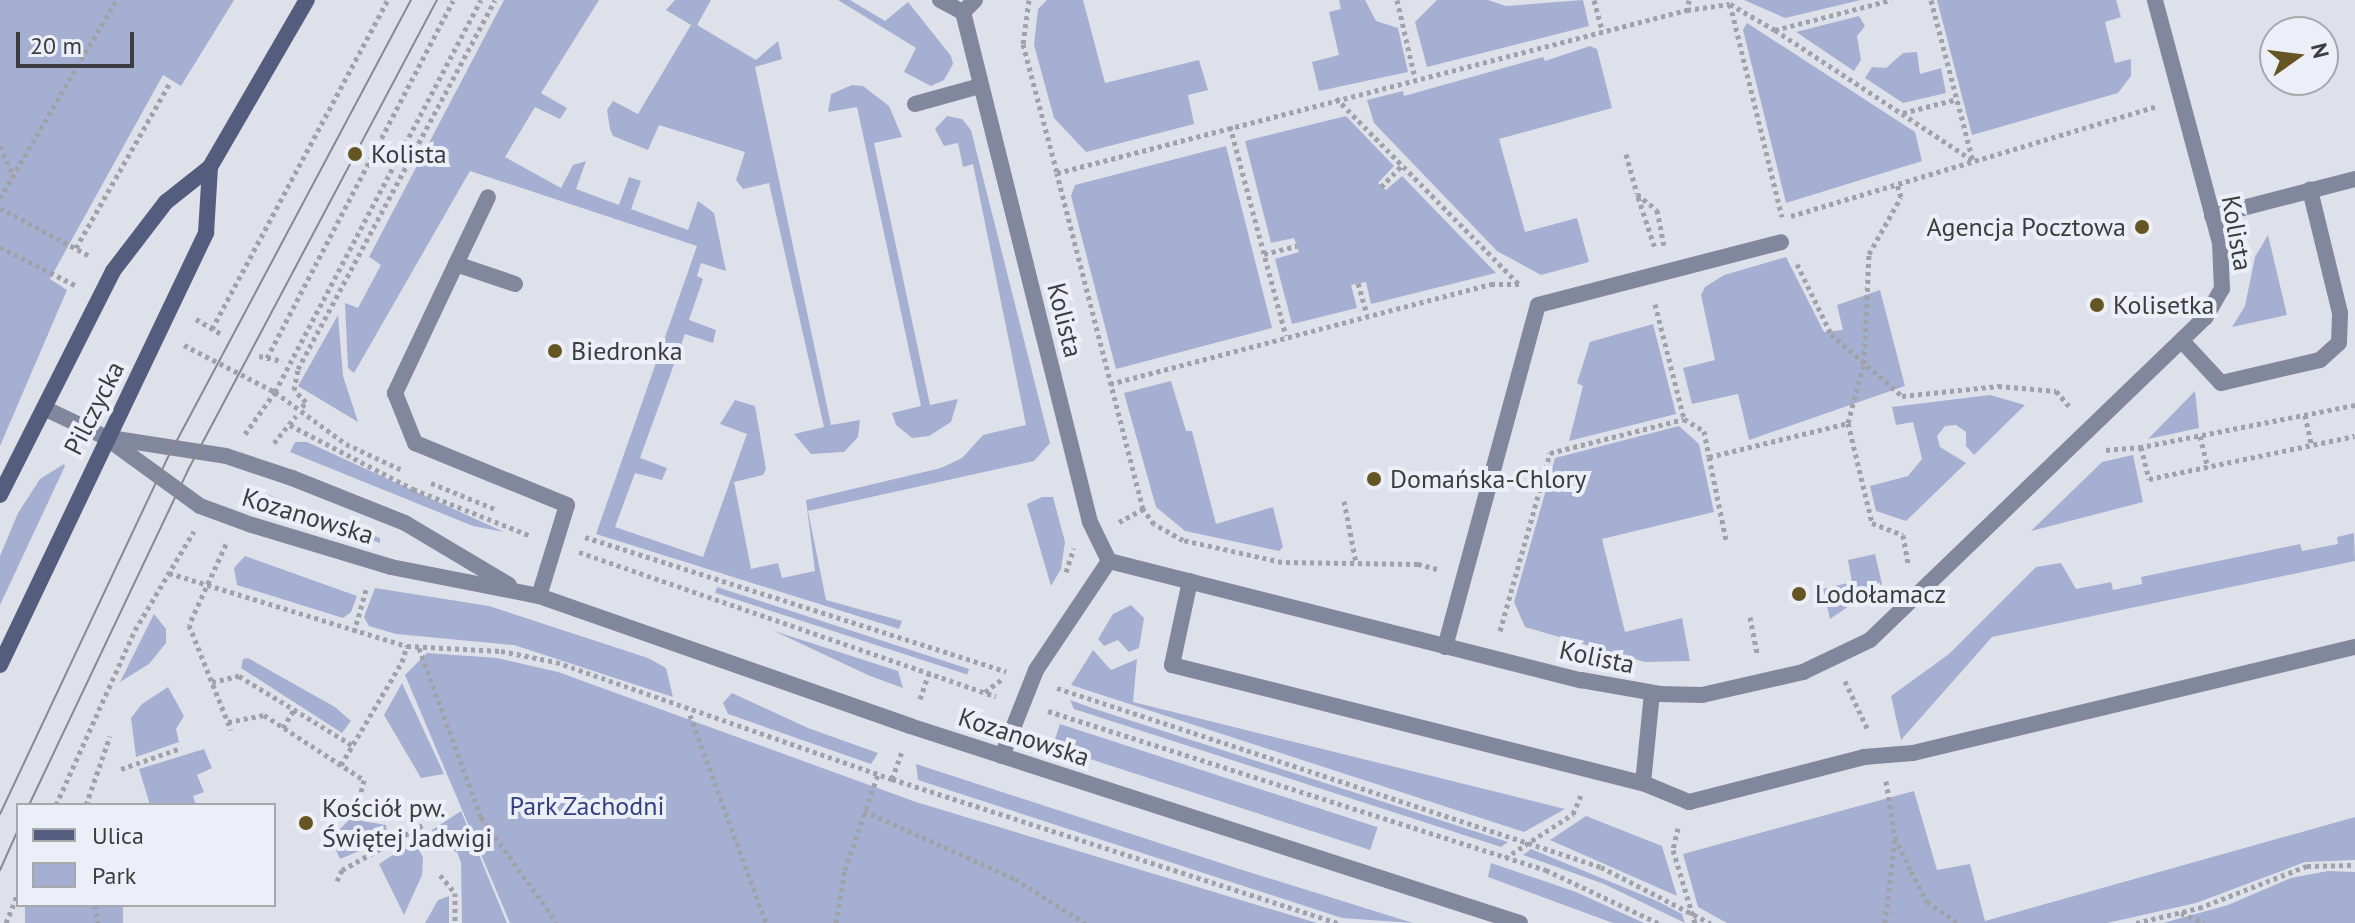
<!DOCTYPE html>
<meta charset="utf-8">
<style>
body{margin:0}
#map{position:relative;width:2355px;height:923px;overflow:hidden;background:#dfe1ea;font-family:"PT Sans",sans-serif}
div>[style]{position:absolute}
.green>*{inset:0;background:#a5afd1;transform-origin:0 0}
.path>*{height:5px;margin-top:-2.5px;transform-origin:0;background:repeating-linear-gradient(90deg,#a1a2a9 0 4px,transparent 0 8px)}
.lane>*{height:16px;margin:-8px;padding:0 8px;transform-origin:8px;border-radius:8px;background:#81889e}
.street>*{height:16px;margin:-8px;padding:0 8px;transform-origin:8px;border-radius:8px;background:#81889e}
.secondary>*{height:16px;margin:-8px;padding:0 8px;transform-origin:8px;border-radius:8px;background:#545d7d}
.tram>*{height:2px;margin:-1px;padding:0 1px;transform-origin:1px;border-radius:1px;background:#88898f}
.dots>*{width:22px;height:22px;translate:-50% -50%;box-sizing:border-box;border:4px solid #eceff7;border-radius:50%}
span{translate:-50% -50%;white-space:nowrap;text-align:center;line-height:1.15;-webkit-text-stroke:8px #eceff7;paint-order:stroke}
.poi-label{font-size:26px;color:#3c3d40}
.left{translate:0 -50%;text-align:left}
.right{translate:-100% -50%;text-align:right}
.street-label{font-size:26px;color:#3c3d40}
.park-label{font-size:26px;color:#344080}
.legend{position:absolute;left:16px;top:803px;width:260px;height:104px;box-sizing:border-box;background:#eceff7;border:2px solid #a6a8ae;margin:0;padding:10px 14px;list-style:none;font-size:24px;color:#3c3d40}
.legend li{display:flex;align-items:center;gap:16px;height:40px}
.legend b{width:40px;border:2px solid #a6a8ae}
.north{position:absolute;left:2259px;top:16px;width:80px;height:80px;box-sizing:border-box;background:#eceff7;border:2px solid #a6a8ae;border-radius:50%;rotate:76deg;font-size:22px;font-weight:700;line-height:32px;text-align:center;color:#3c3d40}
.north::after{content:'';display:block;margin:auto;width:28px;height:36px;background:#655522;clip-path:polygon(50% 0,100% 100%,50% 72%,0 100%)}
.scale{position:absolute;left:16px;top:32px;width:118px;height:36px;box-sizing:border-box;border:4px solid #3c3d40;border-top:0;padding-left:10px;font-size:24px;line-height:28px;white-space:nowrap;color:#3c3d40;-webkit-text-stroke:6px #eceff7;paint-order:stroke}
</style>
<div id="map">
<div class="green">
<i style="clip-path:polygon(0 0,234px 0,181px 86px,163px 75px,50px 279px,67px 290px,0 446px)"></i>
<i style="clip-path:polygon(504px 0,599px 0,541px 93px,567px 108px,560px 119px,535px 107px,505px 157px,561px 188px,573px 165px,586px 161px,576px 189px,619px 205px,629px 177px,641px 181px,631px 209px,688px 230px,698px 201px,714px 213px,726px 271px,701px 263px,697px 276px,703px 279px,689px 320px,716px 330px,713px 343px,685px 334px,640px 458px,667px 468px,662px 480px,635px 473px,615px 527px,703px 557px,747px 434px,720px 424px,735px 400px,755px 406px,766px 469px,763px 475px,734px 482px,751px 569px,778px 563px,782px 578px,815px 571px,806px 500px,941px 468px,962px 458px,983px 435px,1026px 425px,973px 164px,963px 167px,958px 143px,944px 146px,935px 129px,947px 116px,962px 119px,971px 130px,1050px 443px,1034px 461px,808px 511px,826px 600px,902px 621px,899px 629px,596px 534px,697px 246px,470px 171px,354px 373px,348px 368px,345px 303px,358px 308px,381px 265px,369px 257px)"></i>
<i style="clip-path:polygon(675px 0,711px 0,697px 25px,756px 60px,778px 41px,782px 59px,755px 67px,831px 425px,860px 420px,858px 437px,844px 452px,811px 454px,794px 434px,824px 427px,769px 183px,743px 189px,736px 180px,745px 152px,659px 125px,648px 150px,613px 136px,610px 129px,607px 110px,613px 101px,638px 114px,691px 25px,666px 10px)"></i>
<i style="clip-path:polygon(838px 0,850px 0,885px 21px,908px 2px,951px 56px,953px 64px,944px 80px,931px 86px,904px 72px,916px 48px)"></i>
<i style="clip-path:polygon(1047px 0,1083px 0,1105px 83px,1199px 60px,1208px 90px,1188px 95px,1194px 124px,1086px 152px,1054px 118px,1034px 45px,1038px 9px)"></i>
<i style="clip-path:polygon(1339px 0,1365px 0,1376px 21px,1398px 28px,1408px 72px,1319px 91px,1312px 62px,1339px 55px,1329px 12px,1341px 9px)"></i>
<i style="clip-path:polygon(1437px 0,1488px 0,1506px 6px,1583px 0,1589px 26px,1427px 67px,1415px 22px)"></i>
<i style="clip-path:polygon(1744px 0,1861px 0,1785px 18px)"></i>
<i style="clip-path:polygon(1937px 0,2116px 0,2121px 17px,2105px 22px,2115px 63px,2131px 59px,2131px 76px,2118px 93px,1972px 135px)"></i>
<i style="clip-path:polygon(1859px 16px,1865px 26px,1857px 36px,1861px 60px,1854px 71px,1796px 32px)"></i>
<i style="clip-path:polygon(1747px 23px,1915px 132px,1922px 161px,1786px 203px,1743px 30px)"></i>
<i style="clip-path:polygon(1590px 46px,1597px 49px,1612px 108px,1499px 139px,1525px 232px,1577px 218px,1589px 262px,1541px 275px,1497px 251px,1374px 123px,1367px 100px,1403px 91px,1404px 96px,1543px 57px,1545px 61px)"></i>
<i style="clip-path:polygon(1917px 52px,1920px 74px,1941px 68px,1946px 93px,1903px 103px,1865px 78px,1872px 67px,1886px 68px,1903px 53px)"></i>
<i style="clip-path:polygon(852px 85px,863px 86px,889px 106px,902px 137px,874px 143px,930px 405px,958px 399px,951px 422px,929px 436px,912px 438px,896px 425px,892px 413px,921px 406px,857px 107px,828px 112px,831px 94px)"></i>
<i style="clip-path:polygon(1346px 116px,1394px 166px,1378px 183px,1386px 190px,1402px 176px,1496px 273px,1371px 304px,1366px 282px,1351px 285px,1357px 308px,1292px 324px,1275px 259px,1299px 252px,1294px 238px,1271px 243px,1245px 141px)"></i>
<i style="clip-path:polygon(1226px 146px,1272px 328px,1116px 369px,1071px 196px,1075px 185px)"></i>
<i style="clip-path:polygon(2268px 235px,2287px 315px,2232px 327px,2245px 306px,2255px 257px)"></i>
<i style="clip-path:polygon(1786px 257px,1824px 332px,1843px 330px,1837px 305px,1880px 290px,1905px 386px,1749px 440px,1738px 394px,1692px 404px,1683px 368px,1715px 360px,1701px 295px,1705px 287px,1724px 275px)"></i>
<i style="clip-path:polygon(338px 315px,343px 376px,358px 422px,298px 386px)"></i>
<i style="clip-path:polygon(1653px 324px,1676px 414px,1569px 441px,1583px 386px,1577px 383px,1590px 342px)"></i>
<i style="clip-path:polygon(1171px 381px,1186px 431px,1192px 431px,1216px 524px,1273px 507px,1283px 547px,1279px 551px,1185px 531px,1156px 507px,1124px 393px)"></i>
<i style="clip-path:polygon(2195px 391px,2199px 428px,2148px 439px)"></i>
<i style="clip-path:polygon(1990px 395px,2025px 405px,1974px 455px,1966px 446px,1966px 432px,1956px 425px,1945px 426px,1937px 436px,1940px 447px,1966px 463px,1906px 521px,1876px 511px,1870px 486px,1908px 476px,1922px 459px,1913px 422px,1896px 425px,1892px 407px)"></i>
<i style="clip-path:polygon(1679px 426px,1699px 444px,1714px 512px,1602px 539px,1625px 632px,1682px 618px,1690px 661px,1645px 662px,1525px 627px,1514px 602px,1555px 458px)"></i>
<i style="clip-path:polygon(295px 442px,307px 442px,504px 532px,473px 526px,290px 452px)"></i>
<i style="clip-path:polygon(2133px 455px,2143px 502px,2031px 531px,2102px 462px)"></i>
<i style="clip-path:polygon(64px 464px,65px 466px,0 605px,0 556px,18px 513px,40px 479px)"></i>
<i style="clip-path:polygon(269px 495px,380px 538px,380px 543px,263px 503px)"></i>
<i style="clip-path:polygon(1042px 497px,1053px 497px,1065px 542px,1061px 569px,1051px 586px,1027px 504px)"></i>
<i style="clip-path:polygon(2354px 533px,2355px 561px,1992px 637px,1901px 740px,1891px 696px,1949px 654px,2036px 567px,2061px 563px,2076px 589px,2111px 582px,2113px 590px,2142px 584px,2141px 577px,2300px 544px,2302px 551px,2338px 544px,2337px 537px)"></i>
<i style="clip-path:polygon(1875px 554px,1882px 584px,1830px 619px,1823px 589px,1852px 582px,1848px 560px)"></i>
<i style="clip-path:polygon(245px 556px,357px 596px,351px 612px,343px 618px,237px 585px,234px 568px)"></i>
<i style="left:717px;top:587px;width:265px;height:6px;rotate:18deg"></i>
<i style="clip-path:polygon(375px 588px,489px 606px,648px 658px,666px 668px,673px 697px,514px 645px,396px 634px,369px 626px,364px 617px)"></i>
<i style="clip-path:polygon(1131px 605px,1144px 618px,1139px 648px,1129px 652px,1118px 640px,1104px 646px,1098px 639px,1113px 614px)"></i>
<i style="clip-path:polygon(154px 614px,166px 629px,166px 643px,149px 664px,120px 682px)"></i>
<i style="clip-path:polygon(774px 631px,898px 671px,903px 688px,870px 676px)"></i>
<i style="clip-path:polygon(1093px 650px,1111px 670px,1137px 659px,1133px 702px,1565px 809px,1524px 832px,1071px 685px)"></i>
<i style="clip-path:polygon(427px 653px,497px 658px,558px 672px,916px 802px,1317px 923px,510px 923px,405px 675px)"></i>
<i style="clip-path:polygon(248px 658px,335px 707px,351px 721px,342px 733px,241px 668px,243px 659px)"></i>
<i style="clip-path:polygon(402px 683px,444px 774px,421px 778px,384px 715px)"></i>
<i style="clip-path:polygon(168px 687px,184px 716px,176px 729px,179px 742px,136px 757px,131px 718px,142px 704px)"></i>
<i style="clip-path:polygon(732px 693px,808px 728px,878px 753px,871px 764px,728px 714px,723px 703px)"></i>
<i style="clip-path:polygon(1070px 700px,1095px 709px,1508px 842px,1501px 847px,1074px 709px)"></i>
<i style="left:1060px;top:724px;width:334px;height:24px;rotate:18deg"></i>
<i style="clip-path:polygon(204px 749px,212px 768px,197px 775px,204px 792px,193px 796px,196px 805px,150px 805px,139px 769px)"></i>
<i style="clip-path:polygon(916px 764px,1236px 868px,1413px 923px,1342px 918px,918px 780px)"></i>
<i style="clip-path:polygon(1914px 791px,1937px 870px,1970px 864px,1985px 921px,2355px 817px,2355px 860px,2305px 862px,2196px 903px,2107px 923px,1727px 923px,1698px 907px,1683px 854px)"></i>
<i style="clip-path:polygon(461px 811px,507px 923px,462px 923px,461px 863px,457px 852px,440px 848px,432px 830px)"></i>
<i style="clip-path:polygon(1586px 816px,1662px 846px,1677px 896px,1550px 840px)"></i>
<i style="clip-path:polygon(350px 819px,386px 825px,388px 839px,340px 859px,336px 850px,347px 844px,340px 829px)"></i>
<i style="clip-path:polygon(414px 841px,423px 857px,422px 875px,404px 915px,379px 864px)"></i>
<i style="clip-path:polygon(1531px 849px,1657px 901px,1682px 914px,1685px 923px,1604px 884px,1523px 855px)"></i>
<i style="clip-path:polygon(1491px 863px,1576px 892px,1644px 923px,1613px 923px,1488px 877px)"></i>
<i style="clip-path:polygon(2328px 871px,2355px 872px,2355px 923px,2163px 923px,2228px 905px,2291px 878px)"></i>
<i style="clip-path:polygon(449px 896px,449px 923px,425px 923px,438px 900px)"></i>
<i style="left:25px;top:905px;width:98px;height:20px"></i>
</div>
<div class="path">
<i style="left:1029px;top:0;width:44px;rotate:97.8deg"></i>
<i style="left:1023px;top:44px;width:133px;rotate:75.2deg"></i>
<i style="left:1397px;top:0;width:80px;rotate:77deg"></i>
<i style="left:1594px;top:0;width:31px;rotate:75deg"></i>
<i style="left:1689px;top:0;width:10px;rotate:101deg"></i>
<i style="left:1687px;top:10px;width:43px;rotate:-7.9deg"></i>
<i style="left:1730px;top:4px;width:52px;rotate:30deg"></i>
<i style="left:1775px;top:30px;width:120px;rotate:-14.5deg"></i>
<i style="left:1931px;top:0;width:166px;rotate:75.4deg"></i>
<i style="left:1730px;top:4px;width:219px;rotate:76.3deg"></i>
<i style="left:1775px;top:30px;width:236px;rotate:33.4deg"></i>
<i style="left:1336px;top:98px;width:260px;rotate:45.5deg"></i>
<i style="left:1903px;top:113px;width:56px;rotate:-14.5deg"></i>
<i style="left:1230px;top:126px;width:217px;rotate:75.1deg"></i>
<i style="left:0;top:146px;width:35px;rotate:66deg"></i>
<i style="left:1626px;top:154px;width:41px;rotate:74.6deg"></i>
<i style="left:1637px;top:194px;width:26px;rotate:39deg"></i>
<i style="left:1657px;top:210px;width:36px;rotate:79deg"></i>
<i style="left:1381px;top:187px;width:32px;rotate:-46deg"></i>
<i style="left:1638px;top:197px;width:54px;rotate:71.6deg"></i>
<i style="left:0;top:198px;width:229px;rotate:-59.6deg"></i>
<i style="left:0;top:208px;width:100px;rotate:28.1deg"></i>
<i style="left:1791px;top:216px;width:382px;rotate:-16.7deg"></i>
<i style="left:0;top:247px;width:86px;rotate:26.9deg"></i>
<i style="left:76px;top:248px;width:189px;rotate:-60.4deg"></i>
<i style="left:1264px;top:254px;width:34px;rotate:-14deg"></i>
<i style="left:1797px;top:264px;width:78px;rotate:64.1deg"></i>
<i style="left:1831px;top:334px;width:94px;rotate:41.1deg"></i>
<i style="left:1902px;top:396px;width:97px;rotate:-5.9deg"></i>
<i style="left:1998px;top:386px;width:58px;rotate:4.9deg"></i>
<i style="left:2056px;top:391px;width:23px;rotate:49deg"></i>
<i style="left:1358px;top:283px;width:33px;rotate:74deg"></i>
<i style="left:1655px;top:304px;width:119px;rotate:75.8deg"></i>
<i style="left:1684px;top:419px;width:23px;rotate:31deg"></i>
<i style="left:1704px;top:431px;width:26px;rotate:79deg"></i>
<i style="left:1709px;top:457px;width:143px;rotate:-13.7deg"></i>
<i style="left:1848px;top:423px;width:103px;rotate:76.5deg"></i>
<i style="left:1872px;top:523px;width:33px;rotate:21deg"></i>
<i style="left:1903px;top:535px;width:28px;rotate:80deg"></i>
<i style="left:196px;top:319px;width:31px;rotate:31deg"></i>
<i style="left:212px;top:329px;width:373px;rotate:-61.9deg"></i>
<i style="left:184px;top:345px;width:102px;rotate:27.3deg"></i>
<i style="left:275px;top:392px;width:88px;rotate:36.2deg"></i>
<i style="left:346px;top:444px;width:60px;rotate:24.8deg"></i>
<i style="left:259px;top:356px;width:24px;rotate:12deg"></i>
<i style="left:267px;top:358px;width:403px;rotate:-62.5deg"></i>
<i style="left:1110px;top:384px;width:394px;rotate:-14.7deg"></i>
<i style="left:1491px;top:284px;width:31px"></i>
<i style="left:2355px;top:405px;width:218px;rotate:168.9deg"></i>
<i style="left:2141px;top:447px;width:33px;rotate:76deg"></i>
<i style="left:2149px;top:479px;width:210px;rotate:-11.8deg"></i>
<i style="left:302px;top:407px;width:6px;rotate:-51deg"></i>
<i style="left:306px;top:402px;width:17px;rotate:-135deg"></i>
<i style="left:294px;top:390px;width:21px;rotate:-79deg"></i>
<i style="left:298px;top:369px;width:418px;rotate:-61.9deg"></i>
<i style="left:2305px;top:415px;width:30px;rotate:78deg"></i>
<i style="left:1848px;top:423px;width:62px;rotate:-75.1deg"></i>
<i style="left:1864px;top:363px;width:109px;rotate:-87.4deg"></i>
<i style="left:1869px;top:254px;width:65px;rotate:-60.7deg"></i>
<i style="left:1901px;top:197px;width:14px;rotate:-107deg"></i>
<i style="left:290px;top:425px;width:139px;rotate:27.5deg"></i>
<i style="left:413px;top:489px;width:127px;rotate:21.7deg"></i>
<i style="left:245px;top:434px;width:52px;rotate:-54.5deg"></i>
<i style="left:275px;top:392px;width:443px;rotate:-62.3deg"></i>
<i style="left:2200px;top:436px;width:32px;rotate:76deg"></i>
<i style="left:274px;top:443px;width:35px;rotate:-51deg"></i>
<i style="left:2106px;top:450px;width:35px;rotate:-5deg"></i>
<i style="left:1709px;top:457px;width:85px;rotate:78.4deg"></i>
<i style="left:431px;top:483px;width:69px;rotate:22.1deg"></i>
<i style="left:1344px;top:501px;width:63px;rotate:79deg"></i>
<i style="left:1119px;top:522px;width:27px;rotate:-28deg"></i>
<i style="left:585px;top:537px;width:442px;rotate:17.7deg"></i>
<i style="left:226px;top:544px;width:89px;rotate:114.6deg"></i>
<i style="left:189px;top:625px;width:113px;rotate:68.2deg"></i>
<i style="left:579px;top:552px;width:441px;rotate:19.1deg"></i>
<i style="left:1437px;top:569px;width:20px;rotate:-165deg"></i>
<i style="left:1418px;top:564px;width:136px;rotate:-179.2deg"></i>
<i style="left:1282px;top:562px;width:101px;rotate:-167.5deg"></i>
<i style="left:1183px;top:540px;width:33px;rotate:-151deg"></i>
<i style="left:1154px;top:524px;width:19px;rotate:-126deg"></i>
<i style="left:1143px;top:509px;width:347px;rotate:-104.4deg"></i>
<i style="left:1057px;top:173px;width:651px;rotate:-14.51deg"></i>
<i style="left:1066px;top:572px;width:25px;rotate:-72deg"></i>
<i style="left:169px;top:573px;width:249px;rotate:17.1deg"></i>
<i style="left:407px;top:646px;width:94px;rotate:3deg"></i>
<i style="left:501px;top:651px;width:56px;rotate:11.3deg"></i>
<i style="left:556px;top:662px;width:356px;rotate:19.2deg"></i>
<i style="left:892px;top:779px;width:29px;rotate:-70deg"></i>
<i style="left:1750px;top:617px;width:38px;rotate:79deg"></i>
<i style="left:1500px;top:631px;width:185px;rotate:-74.3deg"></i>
<i style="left:1550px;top:453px;width:138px;rotate:-14.2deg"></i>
<i style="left:354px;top:632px;width:48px;rotate:-74.2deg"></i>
<i style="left:419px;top:648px;width:180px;rotate:69.9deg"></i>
<i style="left:481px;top:817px;width:130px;rotate:54.4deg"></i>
<i style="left:1845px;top:681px;width:54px;rotate:64.9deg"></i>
<i style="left:212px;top:682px;width:28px;rotate:-13deg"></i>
<i style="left:239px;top:676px;width:132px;rotate:31.4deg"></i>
<i style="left:1057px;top:688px;width:573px;rotate:18.21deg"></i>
<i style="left:1601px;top:867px;width:123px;rotate:27.2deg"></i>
<i style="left:985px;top:692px;width:21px;rotate:-37deg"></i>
<i style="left:920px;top:699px;width:28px;rotate:-71deg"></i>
<i style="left:1048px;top:711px;width:523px;rotate:17.71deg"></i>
<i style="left:1546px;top:870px;width:124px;rotate:25.3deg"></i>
<i style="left:690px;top:715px;width:221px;rotate:69.9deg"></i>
<i style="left:228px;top:722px;width:37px;rotate:-11deg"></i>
<i style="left:264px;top:715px;width:119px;rotate:33deg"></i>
<i style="left:364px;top:780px;width:34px;rotate:104deg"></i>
<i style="left:283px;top:728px;width:23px;rotate:-59deg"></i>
<i style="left:341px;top:765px;width:120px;rotate:-59.4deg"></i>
<i style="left:402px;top:662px;width:17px;rotate:-73deg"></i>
<i style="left:121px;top:769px;width:64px;rotate:-19.3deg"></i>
<i style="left:892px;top:779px;width:468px;rotate:17.9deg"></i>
<i style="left:1886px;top:781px;width:57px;rotate:80.9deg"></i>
<i style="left:1895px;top:837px;width:38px;rotate:65deg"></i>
<i style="left:1911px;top:871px;width:35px;rotate:63deg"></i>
<i style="left:1927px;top:902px;width:37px;rotate:34deg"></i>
<i style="left:56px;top:805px;width:192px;rotate:-65.7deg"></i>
<i style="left:135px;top:630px;width:115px;rotate:-59.2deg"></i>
<i style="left:86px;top:805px;width:73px;rotate:-70.8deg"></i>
<i style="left:358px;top:805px;width:27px;rotate:8deg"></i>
<i style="left:864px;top:811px;width:166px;rotate:24.2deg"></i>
<i style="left:1015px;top:879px;width:83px;rotate:32.2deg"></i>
<i style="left:1678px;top:828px;width:23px;rotate:103deg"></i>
<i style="left:1673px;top:850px;width:76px;rotate:73.2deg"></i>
<i style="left:1505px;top:858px;width:81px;rotate:-32.9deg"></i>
<i style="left:1573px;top:814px;width:23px;rotate:-67deg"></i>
<i style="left:440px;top:875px;width:23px;rotate:50deg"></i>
<i style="left:455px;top:893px;width:30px;rotate:90deg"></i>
<i style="left:337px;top:881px;width:12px;rotate:-66deg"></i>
<i style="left:342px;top:870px;width:93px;rotate:-29.1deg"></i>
<i style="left:95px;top:905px;width:18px;rotate:81deg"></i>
<i style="left:2181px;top:913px;width:25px;rotate:23deg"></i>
<i style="left:6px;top:923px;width:31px;rotate:-68deg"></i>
<i style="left:836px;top:923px;width:54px;rotate:-80.4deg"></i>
<i style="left:845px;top:870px;width:102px;rotate:-71deg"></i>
<i style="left:1885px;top:923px;width:86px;rotate:-83.3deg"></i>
<i style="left:2136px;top:923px;width:65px;rotate:-13.4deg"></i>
<i style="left:2199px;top:908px;width:116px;rotate:-21.3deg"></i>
<i style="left:2307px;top:866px;width:48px;rotate:-1.2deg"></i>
</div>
<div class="lane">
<i style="left:940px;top:0;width:26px;rotate:28deg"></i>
<i style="left:915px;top:104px;width:67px;rotate:-15.5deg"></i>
<i style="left:456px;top:264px;width:74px;rotate:-64.5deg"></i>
<i style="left:515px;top:284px;width:62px;rotate:-161.3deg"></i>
<i style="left:456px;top:264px;width:143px;rotate:115.3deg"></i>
<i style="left:395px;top:393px;width:54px;rotate:68.2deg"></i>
<i style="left:415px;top:443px;width:164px;rotate:22.2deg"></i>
<i style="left:567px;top:505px;width:95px;rotate:107.1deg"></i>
<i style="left:2182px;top:341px;width:57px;rotate:47.1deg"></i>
<i style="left:2221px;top:383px;width:102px;rotate:-13.1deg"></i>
<i style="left:2320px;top:360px;width:25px;rotate:-42deg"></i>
<i style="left:2339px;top:343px;width:30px;rotate:-88deg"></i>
<i style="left:2340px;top:313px;width:127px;rotate:-103.7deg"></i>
<i style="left:1190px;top:581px;width:86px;rotate:102.1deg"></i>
<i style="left:1172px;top:665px;width:486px;rotate:14.1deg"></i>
<i style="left:1643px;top:783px;width:90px;rotate:-84.3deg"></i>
<i style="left:1445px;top:647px;width:354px;rotate:-74.8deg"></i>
<i style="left:1538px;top:305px;width:251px;rotate:-14.5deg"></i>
<i style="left:1643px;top:783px;width:50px;rotate:22.4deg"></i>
<i style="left:1689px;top:802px;width:181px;rotate:-14.4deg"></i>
<i style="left:1864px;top:757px;width:49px;rotate:-4.7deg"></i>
<i style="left:1913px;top:753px;width:455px;rotate:-13.5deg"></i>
</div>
<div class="street">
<i style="left:975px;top:0;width:17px;rotate:135deg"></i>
<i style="left:963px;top:12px;width:526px;rotate:76.02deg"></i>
<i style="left:1090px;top:522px;width:43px;rotate:64deg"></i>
<i style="left:1109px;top:561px;width:487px;rotate:14.2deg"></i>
<i style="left:1581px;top:680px;width:80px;rotate:10deg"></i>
<i style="left:1660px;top:694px;width:42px;rotate:1.4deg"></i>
<i style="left:1702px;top:695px;width:104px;rotate:-12.8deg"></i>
<i style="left:1803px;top:672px;width:74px;rotate:-25.5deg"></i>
<i style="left:1870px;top:640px;width:465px;rotate:-43.9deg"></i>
<i style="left:2205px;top:318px;width:34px;rotate:-60deg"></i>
<i style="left:2222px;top:289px;width:46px;rotate:-92.5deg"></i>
<i style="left:2220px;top:243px;width:252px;rotate:-105deg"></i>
<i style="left:2212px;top:216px;width:148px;rotate:-14.5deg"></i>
<i style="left:46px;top:409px;width:65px;rotate:25.4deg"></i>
<i style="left:105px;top:437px;width:117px;rotate:36deg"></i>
<i style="left:200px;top:506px;width:55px;rotate:20.1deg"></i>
<i style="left:252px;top:525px;width:145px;rotate:16.8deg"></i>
<i style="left:391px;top:567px;width:151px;rotate:11.1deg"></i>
<i style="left:539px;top:596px;width:393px;rotate:19.3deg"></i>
<i style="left:910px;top:726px;width:641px;rotate:17.9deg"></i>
<i style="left:110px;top:438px;width:117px;rotate:8.8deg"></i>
<i style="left:226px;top:456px;width:70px;rotate:18.4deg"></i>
<i style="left:292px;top:478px;width:122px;rotate:21.7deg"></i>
<i style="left:405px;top:523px;width:121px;rotate:30.8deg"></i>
<i style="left:1002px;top:756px;width:92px;rotate:-68.4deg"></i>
<i style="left:1036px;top:670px;width:131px;rotate:-56.2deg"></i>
</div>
<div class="secondary">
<i style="left:0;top:495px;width:251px;rotate:-63.2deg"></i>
<i style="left:113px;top:271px;width:87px;rotate:-52.5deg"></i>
<i style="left:166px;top:202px;width:56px;rotate:-38.5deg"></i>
<i style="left:210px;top:167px;width:193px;rotate:-59.9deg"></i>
<i style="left:0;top:665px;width:479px;rotate:-64.5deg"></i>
<i style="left:206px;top:233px;width:66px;rotate:-86.5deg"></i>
</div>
<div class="tram">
<i style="left:29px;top:805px;width:371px;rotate:-64.6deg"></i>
<i style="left:188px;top:470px;width:532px;rotate:-62.09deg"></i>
<i style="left:0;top:814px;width:392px;rotate:-64.8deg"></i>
<i style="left:167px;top:459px;width:520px;rotate:-62.01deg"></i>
<i style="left:0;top:870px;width:44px;rotate:-65.8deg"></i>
</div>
<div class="dots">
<i style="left:355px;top:154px;background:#655522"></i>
<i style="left:2142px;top:227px;background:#655522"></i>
<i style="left:2097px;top:305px;background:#655522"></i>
<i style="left:555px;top:351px;background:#655522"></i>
<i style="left:1374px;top:479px;background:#655522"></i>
<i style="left:1799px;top:594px;background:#655522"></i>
<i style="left:306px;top:823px;background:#655522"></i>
</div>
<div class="poi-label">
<span class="left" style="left:371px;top:154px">Kolista</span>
<span class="right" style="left:2126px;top:227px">Agencja Pocztowa</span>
<span class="left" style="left:2113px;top:305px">Kolisetka</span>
<span class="left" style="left:571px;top:351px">Biedronka</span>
<span class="left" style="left:1390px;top:479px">Domańska-Chlory</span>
<span class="left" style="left:1815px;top:594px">Lodołamacz</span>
<span class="left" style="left:322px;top:823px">Kościół pw.<br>Świętej Jadwigi</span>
</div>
<div class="street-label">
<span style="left:2237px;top:233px;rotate:80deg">Kolista</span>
<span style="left:1065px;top:320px;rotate:76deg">Kolista</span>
<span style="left:94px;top:408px;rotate:-63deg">Pilczycka</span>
<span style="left:308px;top:516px;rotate:17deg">Kozanowska</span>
<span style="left:1597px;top:657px;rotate:12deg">Kolista</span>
<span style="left:1024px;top:737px;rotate:18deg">Kozanowska</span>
</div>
<div class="park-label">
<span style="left:587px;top:806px">Park Zachodni</span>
</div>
<ul class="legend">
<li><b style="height:10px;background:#545d7d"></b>Ulica</li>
<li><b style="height:22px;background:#a5afd1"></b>Park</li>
</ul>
<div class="north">N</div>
<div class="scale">20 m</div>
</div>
